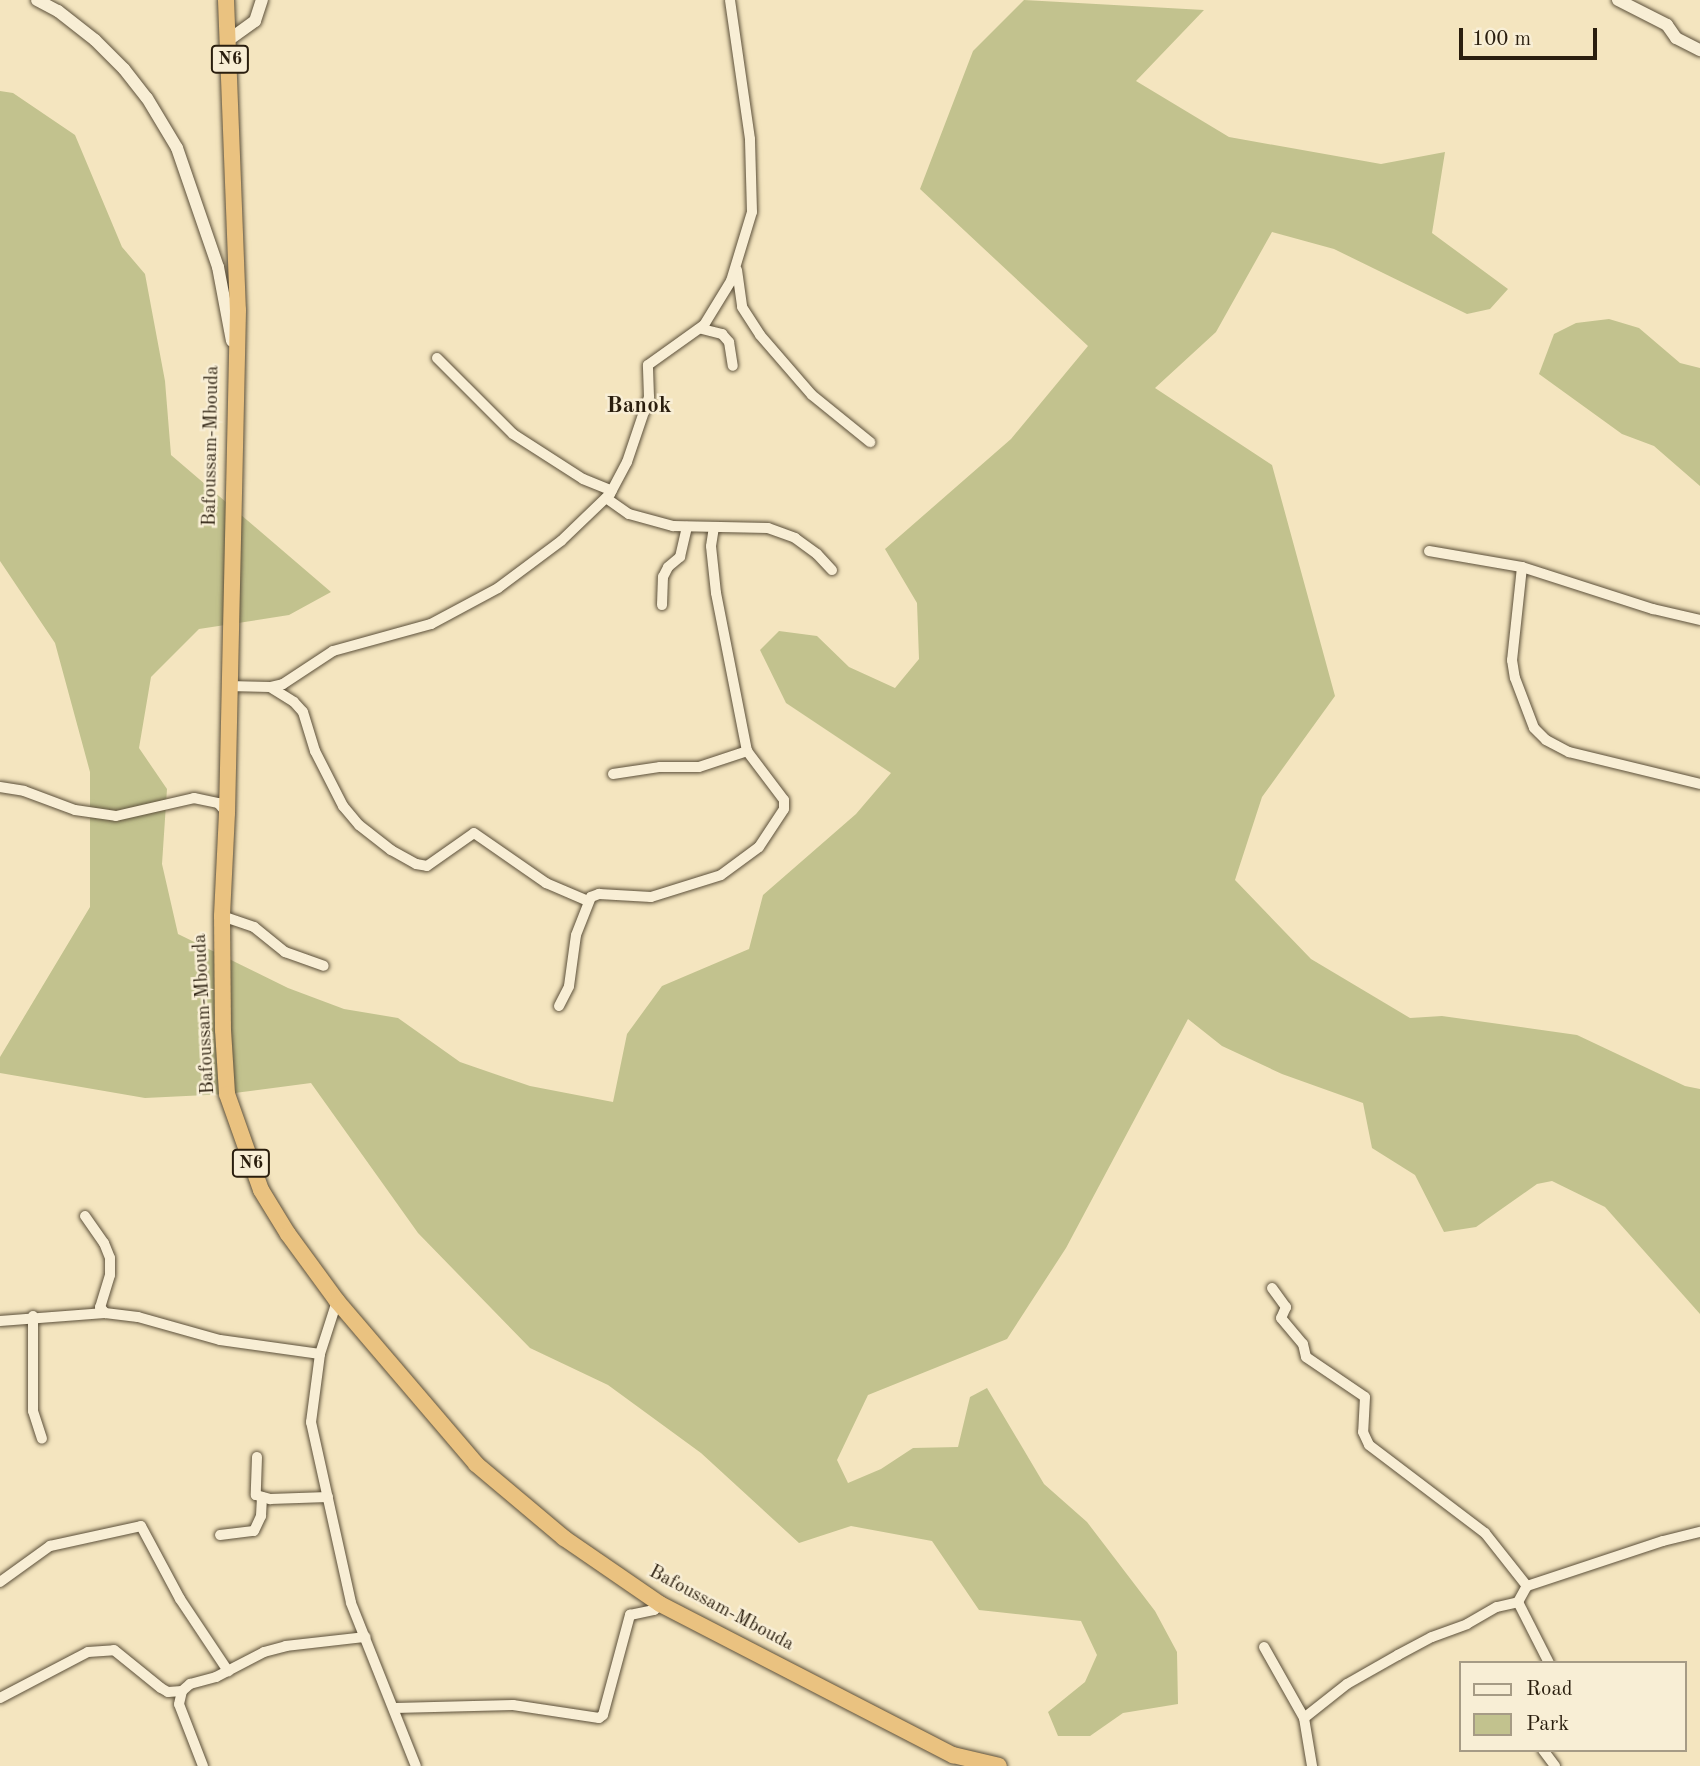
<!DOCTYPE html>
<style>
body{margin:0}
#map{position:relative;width:1700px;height:1766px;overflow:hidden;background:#f4e5bf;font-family:"Old Standard TT",serif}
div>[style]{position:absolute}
.green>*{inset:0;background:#c2c28e}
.roads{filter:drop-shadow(0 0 2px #5c503a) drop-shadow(0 0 2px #5c503a)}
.minor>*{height:10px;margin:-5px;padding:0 5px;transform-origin:5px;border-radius:5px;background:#f8eed5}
.tertiary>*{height:12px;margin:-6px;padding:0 6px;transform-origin:6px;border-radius:6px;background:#f8eed5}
.trunk>*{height:16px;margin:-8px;padding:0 8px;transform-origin:8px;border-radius:8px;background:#eac280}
span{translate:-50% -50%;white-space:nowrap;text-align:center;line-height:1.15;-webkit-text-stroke:5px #f8eed5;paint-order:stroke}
.shield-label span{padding:2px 5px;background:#f8eed5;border:2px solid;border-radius:5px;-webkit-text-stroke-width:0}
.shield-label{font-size:18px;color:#2a1e0e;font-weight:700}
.street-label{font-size:19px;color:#2a1e0e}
.quarter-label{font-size:23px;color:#2a1e0e;font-weight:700}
.legend{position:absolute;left:1459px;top:1661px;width:228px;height:91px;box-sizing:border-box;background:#f8eed5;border:2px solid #a69b85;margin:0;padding:9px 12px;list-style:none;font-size:21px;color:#2a1e0e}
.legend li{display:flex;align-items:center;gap:14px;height:35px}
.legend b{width:35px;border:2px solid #a69b85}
.scale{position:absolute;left:1459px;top:28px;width:138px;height:32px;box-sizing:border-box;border:4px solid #2a1e0e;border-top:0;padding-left:9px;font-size:21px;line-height:24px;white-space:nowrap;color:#2a1e0e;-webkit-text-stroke:5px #f8eed5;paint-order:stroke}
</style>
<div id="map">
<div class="green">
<i style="clip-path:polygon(1024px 0,1204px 10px,1136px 81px,1229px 137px,1381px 164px,1445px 152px,1432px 233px,1508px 289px,1490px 309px,1467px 314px,1334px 249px,1272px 232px,1216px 332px,1155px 388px,1272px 465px,1335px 696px,1262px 797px,1235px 880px,1311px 959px,1410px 1018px,1442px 1016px,1577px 1035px,1685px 1086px,1700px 1089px,1700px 1314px,1605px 1207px,1552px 1181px,1537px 1184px,1476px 1227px,1444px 1232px,1415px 1175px,1372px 1148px,1363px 1103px,1282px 1074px,1222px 1046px,1188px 1019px,1066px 1248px,1007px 1339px,868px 1395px,837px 1460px,848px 1483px,881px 1469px,913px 1448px,958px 1447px,970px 1397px,987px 1388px,1044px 1484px,1087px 1522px,1155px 1611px,1177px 1652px,1178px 1704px,1123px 1713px,1090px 1736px,1058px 1736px,1048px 1712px,1085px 1682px,1097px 1655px,1081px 1621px,979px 1610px,932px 1541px,851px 1526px,799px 1543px,701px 1453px,608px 1385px,530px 1348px,418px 1233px,311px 1083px,227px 1094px,145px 1098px,0 1073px,0 1057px,90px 907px,90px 772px,55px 643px,0 561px,0 91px,13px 93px,75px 135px,122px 247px,145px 274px,165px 381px,171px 455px,331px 592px,289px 615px,199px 629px,151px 677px,139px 748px,167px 789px,162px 864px,178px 934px,288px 988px,344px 1009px,398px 1018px,460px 1062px,530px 1086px,613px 1102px,627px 1034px,662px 986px,749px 949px,763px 895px,856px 814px,891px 773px,786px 703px,760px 650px,779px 631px,817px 636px,849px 667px,895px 688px,919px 659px,917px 603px,885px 549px,1011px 439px,1088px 346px,920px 189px,973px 51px)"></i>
<i style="clip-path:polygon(1609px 319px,1639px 328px,1680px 363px,1700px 368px,1700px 486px,1654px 446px,1622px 434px,1539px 374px,1554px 334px,1576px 323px)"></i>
</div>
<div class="roads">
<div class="minor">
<i style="left:737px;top:270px;width:37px;rotate:82deg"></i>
<i style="left:742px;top:307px;width:33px;rotate:57deg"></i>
<i style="left:760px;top:335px;width:79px;rotate:49.1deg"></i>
<i style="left:812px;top:395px;width:75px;rotate:39deg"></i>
<i style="left:702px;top:329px;width:21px;rotate:14deg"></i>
<i style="left:722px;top:334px;width:11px;rotate:49deg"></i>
<i style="left:729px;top:342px;width:24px;rotate:81deg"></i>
<i style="left:437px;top:358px;width:107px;rotate:45deg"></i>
<i style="left:513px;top:434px;width:83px;rotate:32.7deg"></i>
<i style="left:583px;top:479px;width:31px;rotate:22deg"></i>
<i style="left:606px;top:498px;width:28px;rotate:35deg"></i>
<i style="left:629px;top:514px;width:46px;rotate:15.3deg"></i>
<i style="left:673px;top:526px;width:95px;rotate:1.2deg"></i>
<i style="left:768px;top:528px;width:29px;rotate:20deg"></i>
<i style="left:795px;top:538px;width:27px;rotate:36deg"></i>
<i style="left:817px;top:554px;width:22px;rotate:47deg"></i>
<i style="left:1429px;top:551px;width:94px;rotate:9.8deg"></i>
<i style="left:1522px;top:567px;width:138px;rotate:17.8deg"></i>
<i style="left:1653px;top:609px;width:48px;rotate:13.2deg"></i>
<i style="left:1522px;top:567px;width:94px;rotate:96.1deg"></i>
<i style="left:1512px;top:660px;width:18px;rotate:81deg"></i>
<i style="left:1515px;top:678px;width:53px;rotate:69.2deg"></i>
<i style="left:1534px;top:728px;width:17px;rotate:45deg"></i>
<i style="left:1546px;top:740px;width:26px;rotate:28deg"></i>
<i style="left:1569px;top:752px;width:135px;rotate:13.7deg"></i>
<i style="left:662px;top:605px;width:28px;rotate:-88deg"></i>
<i style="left:663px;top:577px;width:11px;rotate:-63deg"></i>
<i style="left:668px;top:567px;width:16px;rotate:-40deg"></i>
<i style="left:680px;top:557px;width:31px;rotate:-77deg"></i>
<i style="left:228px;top:686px;width:42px;rotate:1.4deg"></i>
<i style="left:270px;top:687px;width:28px;rotate:32deg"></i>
<i style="left:294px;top:702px;width:13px;rotate:48deg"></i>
<i style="left:303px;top:712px;width:41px;rotate:72.9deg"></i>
<i style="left:315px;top:751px;width:62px;rotate:63deg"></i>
<i style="left:343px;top:806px;width:25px;rotate:50deg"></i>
<i style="left:359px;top:825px;width:41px;rotate:38deg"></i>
<i style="left:391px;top:850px;width:29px;rotate:29deg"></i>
<i style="left:416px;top:864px;width:11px;rotate:10deg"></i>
<i style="left:427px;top:866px;width:57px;rotate:-35.1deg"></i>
<i style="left:474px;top:833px;width:88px;rotate:34.8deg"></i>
<i style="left:546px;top:883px;width:46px;rotate:23.2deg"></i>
<i style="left:270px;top:687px;width:13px;rotate:-13deg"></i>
<i style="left:283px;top:684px;width:60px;rotate:-33.4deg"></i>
<i style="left:333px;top:651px;width:102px;rotate:-15.4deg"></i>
<i style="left:431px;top:624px;width:76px;rotate:-28.2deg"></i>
<i style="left:498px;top:588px;width:79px;rotate:-36.7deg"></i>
<i style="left:561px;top:541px;width:68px;rotate:-43.8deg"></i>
<i style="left:610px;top:494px;width:36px;rotate:-62deg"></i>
<i style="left:627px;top:462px;width:69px;rotate:-71.3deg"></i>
<i style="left:649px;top:397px;width:32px;rotate:-92deg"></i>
<i style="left:648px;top:365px;width:69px;rotate:-35.5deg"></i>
<i style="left:704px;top:325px;width:52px;rotate:-58.5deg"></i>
<i style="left:731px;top:281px;width:72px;rotate:-73.1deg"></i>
<i style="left:752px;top:212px;width:73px;rotate:-91.6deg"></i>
<i style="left:750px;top:139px;width:140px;rotate:-98.2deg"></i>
<i style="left:613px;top:774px;width:48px;rotate:-8.5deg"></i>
<i style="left:660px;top:767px;width:39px"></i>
<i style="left:699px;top:767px;width:51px;rotate:-18.4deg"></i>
<i style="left:0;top:787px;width:24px;rotate:9deg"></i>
<i style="left:24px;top:791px;width:54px;rotate:20.4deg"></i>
<i style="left:75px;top:810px;width:41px;rotate:8.3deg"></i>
<i style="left:116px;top:816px;width:80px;rotate:-13deg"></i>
<i style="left:194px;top:798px;width:25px;rotate:12deg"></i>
<i style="left:218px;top:803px;width:13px;rotate:48deg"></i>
<i style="left:222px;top:916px;width:34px;rotate:19deg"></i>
<i style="left:254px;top:927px;width:40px;rotate:39deg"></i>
<i style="left:285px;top:952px;width:41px;rotate:19.7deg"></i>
<i style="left:559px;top:1006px;width:22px;rotate:-63deg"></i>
<i style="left:569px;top:986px;width:51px;rotate:-82.2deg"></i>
<i style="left:576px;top:935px;width:41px;rotate:-68.5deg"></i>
<i style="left:591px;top:897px;width:9px;rotate:-21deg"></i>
<i style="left:599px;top:894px;width:52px;rotate:3.3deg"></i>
<i style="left:651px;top:897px;width:73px;rotate:-17.4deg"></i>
<i style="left:721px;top:875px;width:47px;rotate:-36.4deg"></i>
<i style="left:759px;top:847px;width:45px;rotate:-56.7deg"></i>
<i style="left:784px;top:809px;width:9px;rotate:-90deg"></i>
<i style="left:784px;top:800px;width:61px;rotate:-127.1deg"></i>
<i style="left:747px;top:751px;width:161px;rotate:-101.1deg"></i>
<i style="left:716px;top:593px;width:47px;rotate:-96.1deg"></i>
<i style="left:711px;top:546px;width:19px;rotate:-81deg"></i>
<i style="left:85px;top:1216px;width:33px;rotate:55deg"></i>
<i style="left:104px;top:1243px;width:16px;rotate:68deg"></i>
<i style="left:110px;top:1258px;width:17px;rotate:90deg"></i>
<i style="left:110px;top:1275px;width:34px;rotate:107deg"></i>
<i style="left:100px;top:1307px;width:8px;rotate:50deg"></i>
<i style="left:1272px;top:1288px;width:24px;rotate:54deg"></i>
<i style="left:1286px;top:1307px;width:12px;rotate:114deg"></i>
<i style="left:1281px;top:1318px;width:34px;rotate:50deg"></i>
<i style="left:1303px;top:1344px;width:13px;rotate:77deg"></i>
<i style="left:1306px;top:1357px;width:71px;rotate:34.1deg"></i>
<i style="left:1365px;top:1397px;width:35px;rotate:93deg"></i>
<i style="left:1363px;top:1432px;width:14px;rotate:65deg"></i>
<i style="left:1369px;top:1445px;width:146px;rotate:37.2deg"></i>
<i style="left:1485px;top:1533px;width:68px;rotate:51.6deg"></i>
<i style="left:337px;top:1301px;width:56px;rotate:107.8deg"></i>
<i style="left:320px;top:1354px;width:69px;rotate:97.5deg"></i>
<i style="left:311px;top:1422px;width:185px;rotate:77.5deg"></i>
<i style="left:351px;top:1603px;width:175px;rotate:68.3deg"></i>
<i style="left:33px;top:1316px;width:95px;rotate:90deg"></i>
<i style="left:33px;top:1411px;width:29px;rotate:72deg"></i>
<i style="left:0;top:1321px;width:105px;rotate:-4.4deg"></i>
<i style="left:105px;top:1313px;width:33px;rotate:7deg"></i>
<i style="left:138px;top:1317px;width:85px;rotate:15.7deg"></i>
<i style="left:220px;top:1340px;width:101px;rotate:8deg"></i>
<i style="left:257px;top:1457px;width:38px;rotate:92deg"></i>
<i style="left:256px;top:1495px;width:15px;rotate:16deg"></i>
<i style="left:270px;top:1499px;width:58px;rotate:-2deg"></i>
<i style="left:220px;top:1535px;width:34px;rotate:-7deg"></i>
<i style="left:254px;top:1531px;width:17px;rotate:-65deg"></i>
<i style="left:261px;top:1516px;width:19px;rotate:-87deg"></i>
<i style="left:0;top:1582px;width:62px;rotate:-35.8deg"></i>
<i style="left:50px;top:1546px;width:93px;rotate:-12.4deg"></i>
<i style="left:141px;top:1526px;width:83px;rotate:61.9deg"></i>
<i style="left:180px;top:1599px;width:87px;rotate:56.3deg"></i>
<i style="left:1518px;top:1602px;width:68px;rotate:63.1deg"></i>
<i style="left:1264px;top:1647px;width:81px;rotate:60.6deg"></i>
<i style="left:1304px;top:1718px;width:49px;rotate:80.5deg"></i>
<i style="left:0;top:1698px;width:99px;rotate:-27.6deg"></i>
<i style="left:88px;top:1652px;width:26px;rotate:-4deg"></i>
<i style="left:114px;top:1650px;width:60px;rotate:39deg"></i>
<i style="left:161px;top:1688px;width:8px;rotate:30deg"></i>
<i style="left:168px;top:1692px;width:14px;rotate:-4deg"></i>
<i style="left:395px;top:1708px;width:118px;rotate:-1.5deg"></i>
<i style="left:513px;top:1705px;width:87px;rotate:8.6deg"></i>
<i style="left:599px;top:1718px;width:5px;rotate:-37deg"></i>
<i style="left:603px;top:1715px;width:104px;rotate:-74.9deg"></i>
<i style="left:630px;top:1615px;width:25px;rotate:-12deg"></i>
<i style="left:654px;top:1610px;width:8px;rotate:-45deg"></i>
<i style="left:1304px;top:1718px;width:55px;rotate:-38.3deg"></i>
<i style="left:1347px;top:1684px;width:59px;rotate:-29.6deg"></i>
<i style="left:1398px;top:1655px;width:38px;rotate:-28deg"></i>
<i style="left:1432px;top:1637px;width:37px;rotate:-20deg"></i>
<i style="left:1467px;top:1624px;width:34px;rotate:-30deg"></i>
<i style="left:1497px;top:1607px;width:22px;rotate:-13deg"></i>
<i style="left:1518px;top:1602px;width:18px;rotate:-61deg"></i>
<i style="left:1527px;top:1586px;width:143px;rotate:-18.3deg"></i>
<i style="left:1663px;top:1541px;width:38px;rotate:-14deg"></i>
<i style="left:1543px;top:1750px;width:20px;rotate:53deg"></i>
<i style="left:203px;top:1766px;width:66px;rotate:-111.2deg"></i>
<i style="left:179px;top:1704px;width:13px;rotate:-77deg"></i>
<i style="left:182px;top:1691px;width:11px;rotate:-41deg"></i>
<i style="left:190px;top:1684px;width:27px;rotate:-15deg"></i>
<i style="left:216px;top:1677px;width:54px;rotate:-27.5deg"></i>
<i style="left:264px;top:1652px;width:23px;rotate:-15deg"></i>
<i style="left:286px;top:1646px;width:80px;rotate:-6.5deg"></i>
</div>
<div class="tertiary">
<i style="left:37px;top:0;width:24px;rotate:28deg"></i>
<i style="left:58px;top:11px;width:47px;rotate:38.1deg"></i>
<i style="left:95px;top:40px;width:41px;rotate:45deg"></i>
<i style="left:124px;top:69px;width:37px;rotate:52deg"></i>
<i style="left:147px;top:98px;width:58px;rotate:59deg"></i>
<i style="left:177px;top:148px;width:126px;rotate:71deg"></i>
<i style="left:218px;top:267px;width:75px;rotate:79.3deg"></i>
<i style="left:1618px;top:0;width:55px;rotate:27deg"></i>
<i style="left:1667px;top:25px;width:16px;rotate:55deg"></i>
<i style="left:1676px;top:38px;width:27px;rotate:27deg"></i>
<i style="left:230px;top:39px;width:31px;rotate:-36deg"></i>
<i style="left:255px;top:21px;width:22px;rotate:-72deg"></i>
</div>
<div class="trunk">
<i style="left:226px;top:0;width:310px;rotate:87.8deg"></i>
<i style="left:238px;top:310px;width:503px;rotate:91.25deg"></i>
<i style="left:227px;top:813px;width:103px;rotate:92.8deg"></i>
<i style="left:222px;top:916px;width:114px;rotate:89.5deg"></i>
<i style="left:223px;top:1030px;width:64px;rotate:86.4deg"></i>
<i style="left:227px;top:1094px;width:102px;rotate:70.5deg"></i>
<i style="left:261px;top:1190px;width:52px;rotate:58.5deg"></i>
<i style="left:288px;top:1234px;width:83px;rotate:53.8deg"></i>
<i style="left:337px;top:1301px;width:214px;rotate:49.5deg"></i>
<i style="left:476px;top:1464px;width:115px;rotate:40.1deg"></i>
<i style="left:564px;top:1538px;width:116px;rotate:34.5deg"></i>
<i style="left:660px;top:1604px;width:330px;rotate:27.3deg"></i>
<i style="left:953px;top:1755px;width:47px;rotate:13.4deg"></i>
</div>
</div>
<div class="shield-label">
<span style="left:230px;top:59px">N6</span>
<span style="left:251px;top:1163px">N6</span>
</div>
<div class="street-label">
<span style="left:212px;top:446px;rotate:-89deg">Bafoussam-Mbouda</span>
<span style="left:205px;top:1014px;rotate:-93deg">Bafoussam-Mbouda</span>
<span style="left:721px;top:1609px;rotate:28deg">Bafoussam-Mbouda</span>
</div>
<div class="quarter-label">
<span style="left:639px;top:406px">Banok</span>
</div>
<ul class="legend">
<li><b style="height:9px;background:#f8eed5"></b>Road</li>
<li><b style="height:19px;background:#c2c28e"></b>Park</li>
</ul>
<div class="scale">100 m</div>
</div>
